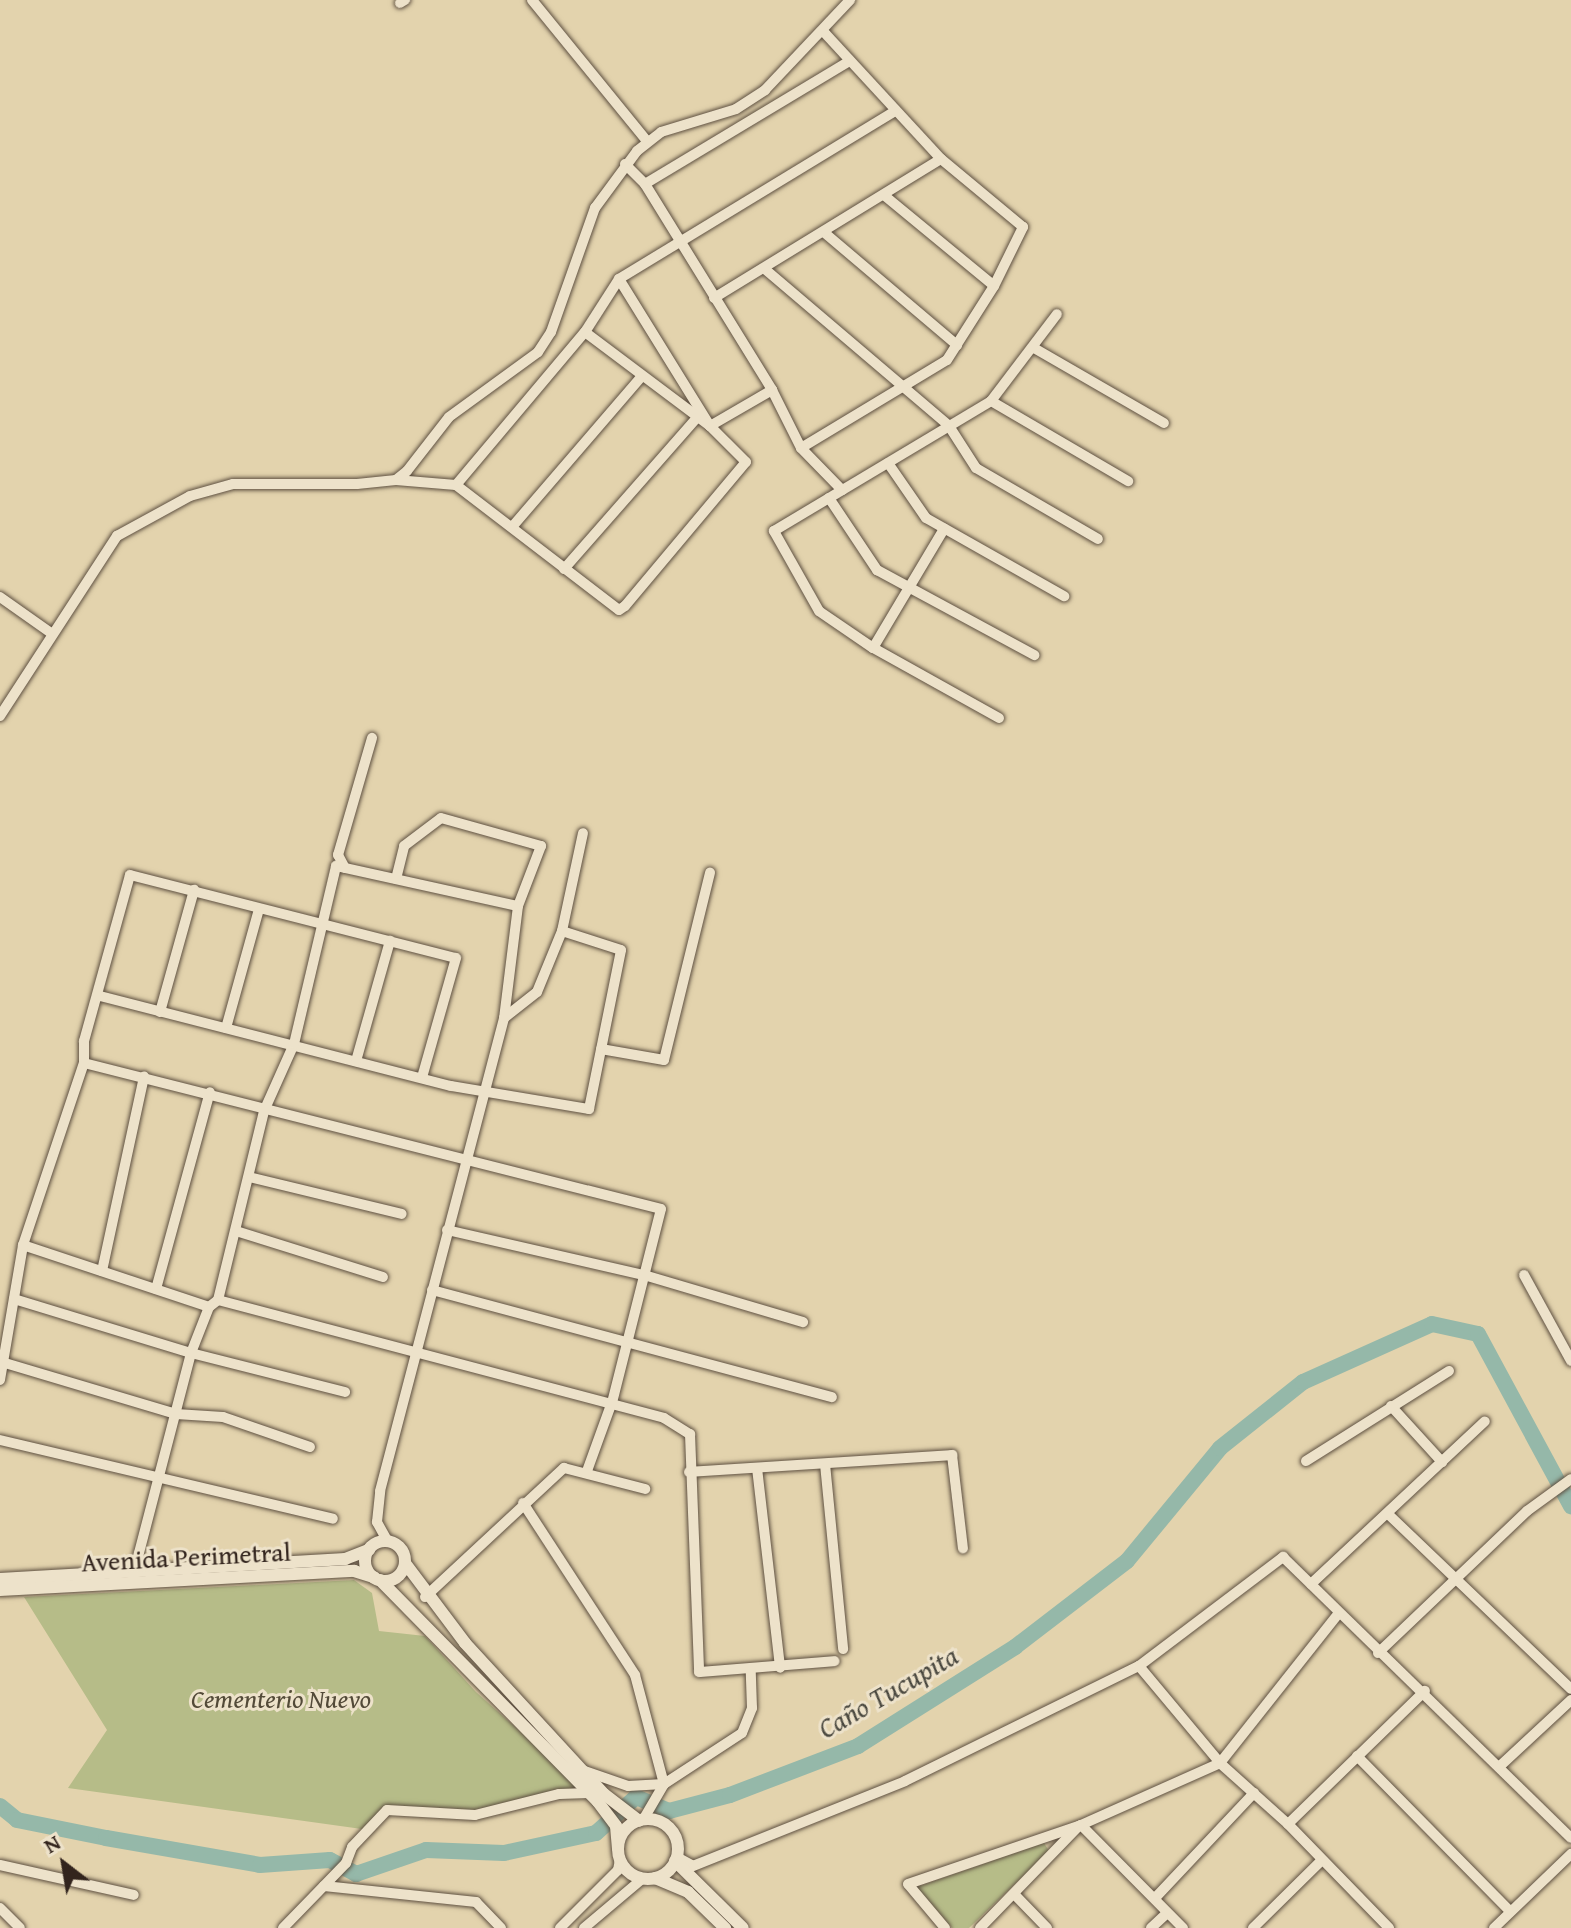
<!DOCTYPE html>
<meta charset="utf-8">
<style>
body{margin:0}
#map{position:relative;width:1571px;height:1928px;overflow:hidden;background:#e3d3ad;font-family:"Gentium Book Plus",serif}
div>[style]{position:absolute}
.green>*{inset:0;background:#b6bc88}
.river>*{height:16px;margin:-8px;padding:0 8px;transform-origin:8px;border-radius:8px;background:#95b8a9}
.roads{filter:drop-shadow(0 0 2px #5e5041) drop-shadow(0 0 2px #5e5041)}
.minor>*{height:10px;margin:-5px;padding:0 5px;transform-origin:5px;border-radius:5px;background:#ede2ca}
.tertiary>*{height:12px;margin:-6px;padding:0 6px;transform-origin:6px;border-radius:6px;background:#ede2ca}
.tertiary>.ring{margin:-6px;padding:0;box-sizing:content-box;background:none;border:12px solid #ede2ca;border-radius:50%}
span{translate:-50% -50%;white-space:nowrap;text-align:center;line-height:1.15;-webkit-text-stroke:6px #ede2ca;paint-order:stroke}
.street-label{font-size:26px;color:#32241d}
.park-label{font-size:26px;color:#534a38;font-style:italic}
.water-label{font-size:28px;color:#4b4940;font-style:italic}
.north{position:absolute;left:24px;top:1824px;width:80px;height:80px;-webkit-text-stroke:6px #ede2ca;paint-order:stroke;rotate:329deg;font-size:22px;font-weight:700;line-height:32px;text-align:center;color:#32241d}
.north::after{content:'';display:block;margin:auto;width:28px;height:36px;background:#32241d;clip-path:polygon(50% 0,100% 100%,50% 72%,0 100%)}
</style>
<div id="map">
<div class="green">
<i style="clip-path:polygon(354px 1580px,372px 1593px,379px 1631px,425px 1636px,476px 1692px,589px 1793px,475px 1815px,387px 1810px,369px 1830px,68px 1788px,107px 1730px,24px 1597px)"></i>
<i style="clip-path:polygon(1044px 1843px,1049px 1851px,969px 1928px,952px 1928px,917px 1887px)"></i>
</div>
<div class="river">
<i style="left:0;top:1806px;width:22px;rotate:39deg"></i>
<i style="left:17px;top:1820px;width:91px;rotate:11.4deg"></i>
<i style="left:106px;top:1838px;width:156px;rotate:9.9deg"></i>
<i style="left:260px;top:1865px;width:70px;rotate:-4.1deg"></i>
<i style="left:330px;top:1860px;width:30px;rotate:28deg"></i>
<i style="left:356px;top:1874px;width:74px;rotate:-18.9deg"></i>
<i style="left:426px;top:1850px;width:78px;rotate:2.2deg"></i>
<i style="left:504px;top:1853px;width:94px;rotate:-12.3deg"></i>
<i style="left:596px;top:1833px;width:54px;rotate:-42deg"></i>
<i style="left:636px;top:1797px;width:36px;rotate:23deg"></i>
<i style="left:669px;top:1811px;width:63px;rotate:-14.7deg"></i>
<i style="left:730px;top:1795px;width:137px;rotate:-20.9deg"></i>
<i style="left:858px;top:1746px;width:186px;rotate:-32.2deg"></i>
<i style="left:1015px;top:1647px;width:141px;rotate:-37.5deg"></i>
<i style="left:1127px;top:1561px;width:146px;rotate:-50.5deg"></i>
<i style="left:1220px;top:1448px;width:106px;rotate:-38.5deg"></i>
<i style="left:1303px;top:1382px;width:141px;rotate:-24.2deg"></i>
<i style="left:1432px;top:1324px;width:47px;rotate:12.3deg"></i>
<i style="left:1478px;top:1334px;width:196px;rotate:61.6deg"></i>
</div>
<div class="roads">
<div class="minor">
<i style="left:532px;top:0;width:182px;rotate:50.8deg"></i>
<i style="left:400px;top:3px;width:6px;rotate:-31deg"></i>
<i style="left:625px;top:164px;width:28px;rotate:45deg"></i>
<i style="left:645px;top:184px;width:242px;rotate:58.3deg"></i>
<i style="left:772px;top:390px;width:65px;rotate:63.4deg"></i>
<i style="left:801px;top:448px;width:59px;rotate:45.7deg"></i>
<i style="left:645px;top:184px;width:239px;rotate:-31deg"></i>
<i style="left:885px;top:196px;width:141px;rotate:39.5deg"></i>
<i style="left:826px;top:234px;width:172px;rotate:40.3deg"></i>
<i style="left:766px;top:270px;width:240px;rotate:40.4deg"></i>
<i style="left:949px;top:426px;width:50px;rotate:57.3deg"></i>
<i style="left:976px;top:468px;width:141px;rotate:30.2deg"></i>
<i style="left:619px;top:279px;width:173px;rotate:58.2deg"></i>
<i style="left:710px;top:426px;width:72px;rotate:-30.1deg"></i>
<i style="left:714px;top:298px;width:266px;rotate:-31.5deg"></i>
<i style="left:1034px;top:348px;width:150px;rotate:30deg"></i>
<i style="left:991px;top:401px;width:159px;rotate:30.3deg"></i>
<i style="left:801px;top:448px;width:170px;rotate:-31.1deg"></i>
<i style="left:947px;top:360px;width:88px;rotate:-57.6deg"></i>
<i style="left:994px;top:286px;width:66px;rotate:-63.8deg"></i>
<i style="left:1023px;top:227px;width:107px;rotate:-140.3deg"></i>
<i style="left:941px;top:159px;width:173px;rotate:-132.7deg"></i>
<i style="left:888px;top:463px;width:67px;rotate:55.4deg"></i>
<i style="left:926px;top:518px;width:159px;rotate:29.5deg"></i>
<i style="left:396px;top:480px;width:60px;rotate:4.8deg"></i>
<i style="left:456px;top:485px;width:205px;rotate:37.5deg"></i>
<i style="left:619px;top:610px;width:7px;rotate:-34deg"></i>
<i style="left:625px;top:606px;width:188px;rotate:-50deg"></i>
<i style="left:746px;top:462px;width:51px;rotate:-135deg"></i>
<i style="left:710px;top:426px;width:156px;rotate:-143.1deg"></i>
<i style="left:456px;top:485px;width:200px;rotate:-49.9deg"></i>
<i style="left:585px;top:332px;width:63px;rotate:-57.3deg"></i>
<i style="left:619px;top:279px;width:323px;rotate:-31.3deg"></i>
<i style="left:829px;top:498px;width:87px;rotate:56.3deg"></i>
<i style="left:877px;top:570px;width:179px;rotate:28.4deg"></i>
<i style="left:512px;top:527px;width:198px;rotate:-49.3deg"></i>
<i style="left:564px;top:569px;width:200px;rotate:-48.7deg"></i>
<i style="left:0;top:597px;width:62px;rotate:35.2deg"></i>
<i style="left:873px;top:648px;width:139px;rotate:-59.2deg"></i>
<i style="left:0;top:716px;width:215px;rotate:-57deg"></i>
<i style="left:117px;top:536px;width:83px;rotate:-28.7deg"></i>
<i style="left:190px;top:496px;width:45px;rotate:-15.6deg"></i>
<i style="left:233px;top:484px;width:124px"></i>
<i style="left:357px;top:484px;width:39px;rotate:-6deg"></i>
<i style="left:396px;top:480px;width:14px;rotate:-39deg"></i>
<i style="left:407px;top:471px;width:68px;rotate:-52.1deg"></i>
<i style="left:449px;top:417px;width:110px;rotate:-36.1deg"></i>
<i style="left:538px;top:352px;width:24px;rotate:-57deg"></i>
<i style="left:551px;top:332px;width:132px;rotate:-70.5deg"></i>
<i style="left:595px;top:208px;width:71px;rotate:-53.6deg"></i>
<i style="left:637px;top:151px;width:31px;rotate:-38deg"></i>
<i style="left:661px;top:132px;width:78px;rotate:-17deg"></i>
<i style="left:736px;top:109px;width:35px;rotate:-33deg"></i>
<i style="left:765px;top:90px;width:124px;rotate:-46.6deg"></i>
<i style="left:999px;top:718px;width:144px;rotate:-150.9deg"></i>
<i style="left:873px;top:648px;width:65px;rotate:-145.6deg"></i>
<i style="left:819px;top:611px;width:92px;rotate:-119.4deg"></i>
<i style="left:774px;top:531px;width:253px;rotate:-30.9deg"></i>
<i style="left:991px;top:401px;width:109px;rotate:-52.8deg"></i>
<i style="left:345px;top:868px;width:15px;rotate:-118deg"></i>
<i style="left:338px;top:855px;width:122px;rotate:-73.8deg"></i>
<i style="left:396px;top:879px;width:34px;rotate:-76deg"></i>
<i style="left:404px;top:846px;width:46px;rotate:-37.1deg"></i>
<i style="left:441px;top:818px;width:104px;rotate:15.6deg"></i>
<i style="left:541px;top:846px;width:64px;rotate:111deg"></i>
<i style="left:100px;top:996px;width:362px;rotate:14.4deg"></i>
<i style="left:451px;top:1086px;width:140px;rotate:9.5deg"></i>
<i style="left:589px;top:1109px;width:162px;rotate:-78.6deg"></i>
<i style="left:621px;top:950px;width:62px;rotate:-162.1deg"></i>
<i style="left:160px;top:1012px;width:127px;rotate:-74.4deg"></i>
<i style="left:226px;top:1028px;width:123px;rotate:-74.5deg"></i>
<i style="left:601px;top:1049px;width:64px;rotate:9.9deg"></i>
<i style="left:664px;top:1060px;width:193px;rotate:-76.2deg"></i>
<i style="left:356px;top:1061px;width:125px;rotate:-74.2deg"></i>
<i style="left:84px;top:1063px;width:595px;rotate:14.2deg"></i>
<i style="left:661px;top:1209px;width:199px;rotate:104.2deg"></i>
<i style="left:612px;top:1402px;width:73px;rotate:109.9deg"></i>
<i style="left:249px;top:1177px;width:157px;rotate:13.6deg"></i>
<i style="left:447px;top:1230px;width:202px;rotate:12.9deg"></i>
<i style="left:644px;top:1275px;width:166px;rotate:16.5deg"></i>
<i style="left:236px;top:1231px;width:154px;rotate:17.4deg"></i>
<i style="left:23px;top:1245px;width:196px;rotate:18.4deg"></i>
<i style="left:102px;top:1271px;width:199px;rotate:-77.8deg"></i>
<i style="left:1524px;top:1275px;width:98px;rotate:61.3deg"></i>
<i style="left:156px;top:1289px;width:204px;rotate:-74.7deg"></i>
<i style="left:432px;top:1290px;width:414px;rotate:15deg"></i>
<i style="left:14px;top:1299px;width:185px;rotate:17deg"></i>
<i style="left:191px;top:1353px;width:159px;rotate:14.2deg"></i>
<i style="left:218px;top:1300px;width:461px;rotate:14.8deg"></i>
<i style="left:664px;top:1418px;width:31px;rotate:32deg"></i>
<i style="left:690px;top:1434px;width:238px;rotate:87.8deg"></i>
<i style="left:699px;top:1672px;width:136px;rotate:-4.6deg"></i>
<i style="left:5px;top:1363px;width:178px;rotate:16.6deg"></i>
<i style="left:176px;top:1414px;width:47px;rotate:3.7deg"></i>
<i style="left:223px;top:1417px;width:92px;rotate:19deg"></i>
<i style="left:0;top:1380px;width:137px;rotate:-80.3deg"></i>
<i style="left:23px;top:1245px;width:192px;rotate:-71.5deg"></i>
<i style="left:84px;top:1063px;width:22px;rotate:-90deg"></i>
<i style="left:84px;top:1041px;width:172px;rotate:-74.5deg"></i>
<i style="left:130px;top:875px;width:336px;rotate:14.3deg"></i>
<i style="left:456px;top:958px;width:124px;rotate:105.9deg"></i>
<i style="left:1391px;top:1406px;width:76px;rotate:47.7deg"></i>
<i style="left:0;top:1440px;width:342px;rotate:13.3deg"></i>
<i style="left:1306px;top:1461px;width:169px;rotate:-32.2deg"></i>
<i style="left:825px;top:1464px;width:186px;rotate:84.4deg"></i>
<i style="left:757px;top:1468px;width:201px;rotate:83.4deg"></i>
<i style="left:689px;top:1472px;width:264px;rotate:-3.7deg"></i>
<i style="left:952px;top:1455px;width:94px;rotate:83.3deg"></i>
<i style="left:523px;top:1503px;width:205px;rotate:56.9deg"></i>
<i style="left:635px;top:1675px;width:113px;rotate:75.1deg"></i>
<i style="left:664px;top:1784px;width:36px;rotate:177deg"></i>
<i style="left:628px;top:1786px;width:49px;rotate:-160.8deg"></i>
<i style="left:1388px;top:1514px;width:253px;rotate:43.7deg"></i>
<i style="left:388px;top:1542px;width:23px;rotate:-119deg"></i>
<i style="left:377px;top:1522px;width:31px;rotate:-84deg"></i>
<i style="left:380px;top:1491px;width:489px;rotate:-75.3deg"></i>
<i style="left:134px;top:1572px;width:226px;rotate:-75.4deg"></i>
<i style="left:191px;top:1353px;width:49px;rotate:-68.6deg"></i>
<i style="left:209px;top:1307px;width:11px;rotate:-38deg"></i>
<i style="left:218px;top:1300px;width:195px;rotate:-76.3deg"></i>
<i style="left:264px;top:1111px;width:73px;rotate:-65.9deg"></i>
<i style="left:294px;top:1044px;width:183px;rotate:-76.7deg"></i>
<i style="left:336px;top:866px;width:186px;rotate:12.4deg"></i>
<i style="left:518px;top:906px;width:113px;rotate:97.1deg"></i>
<i style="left:504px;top:1018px;width:42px;rotate:-38.2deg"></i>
<i style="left:537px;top:992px;width:66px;rotate:-67.7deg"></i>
<i style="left:562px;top:931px;width:100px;rotate:-77.9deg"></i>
<i style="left:1311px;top:1584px;width:238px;rotate:-43.1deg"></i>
<i style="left:425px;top:1597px;width:190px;rotate:-42.9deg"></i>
<i style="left:564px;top:1468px;width:84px;rotate:14.5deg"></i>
<i style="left:1378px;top:1653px;width:206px;rotate:-43.6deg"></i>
<i style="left:1527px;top:1511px;width:54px;rotate:-36deg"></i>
<i style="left:1139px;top:1666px;width:126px;rotate:50.1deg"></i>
<i style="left:1220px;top:1763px;width:91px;rotate:41.9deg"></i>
<i style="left:1288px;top:1824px;width:145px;rotate:45.8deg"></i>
<i style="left:1357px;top:1756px;width:218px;rotate:45.4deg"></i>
<i style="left:1500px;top:1766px;width:97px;rotate:-42.9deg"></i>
<i style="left:643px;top:1820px;width:42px;rotate:-59.7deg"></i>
<i style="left:664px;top:1784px;width:93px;rotate:-33.2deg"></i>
<i style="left:742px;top:1733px;width:27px;rotate:-68deg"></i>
<i style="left:752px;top:1708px;width:37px;rotate:-92deg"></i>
<i style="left:1288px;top:1824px;width:191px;rotate:-44.2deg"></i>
<i style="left:1081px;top:1825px;width:145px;rotate:45.3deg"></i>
<i style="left:677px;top:1857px;width:18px;rotate:29deg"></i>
<i style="left:693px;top:1866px;width:228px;rotate:-21.8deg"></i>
<i style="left:905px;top:1781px;width:261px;rotate:-26.2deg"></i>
<i style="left:1139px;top:1666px;width:181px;rotate:-37.1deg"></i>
<i style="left:1283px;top:1557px;width:402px;rotate:44.3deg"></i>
<i style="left:0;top:1865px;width:137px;rotate:12.6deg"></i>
<i style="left:324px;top:1886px;width:153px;rotate:6deg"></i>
<i style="left:476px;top:1902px;width:36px;rotate:46deg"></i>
<i style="left:1015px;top:1895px;width:46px;rotate:45.9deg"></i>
<i style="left:1156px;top:1897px;width:143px;rotate:-46.7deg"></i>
<i style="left:0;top:1908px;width:28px;rotate:45deg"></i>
<i style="left:283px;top:1928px;width:91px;rotate:-45.9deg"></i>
<i style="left:346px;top:1863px;width:17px;rotate:-69deg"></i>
<i style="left:352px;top:1847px;width:51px;rotate:-46.6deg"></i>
<i style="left:387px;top:1810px;width:88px;rotate:3.3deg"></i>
<i style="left:475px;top:1815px;width:87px;rotate:-14deg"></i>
<i style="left:559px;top:1794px;width:30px;rotate:-2deg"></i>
<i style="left:560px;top:1928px;width:82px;rotate:-45deg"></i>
<i style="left:618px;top:1870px;width:10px;rotate:-79deg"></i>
<i style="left:584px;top:1928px;width:76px;rotate:-40.2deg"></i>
<i style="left:945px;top:1928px;width:57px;rotate:-130.1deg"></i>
<i style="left:908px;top:1884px;width:183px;rotate:-18.8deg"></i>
<i style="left:1081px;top:1825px;width:152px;rotate:-24deg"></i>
<i style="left:1220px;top:1763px;width:191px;rotate:-51.6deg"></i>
<i style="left:980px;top:1928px;width:142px;rotate:-45.9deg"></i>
<i style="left:1151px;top:1928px;width:22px;rotate:-43deg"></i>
<i style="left:1253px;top:1928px;width:97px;rotate:-44.6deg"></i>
<i style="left:1494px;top:1928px;width:107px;rotate:-43.9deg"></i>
</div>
<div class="tertiary">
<i class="ring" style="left:365px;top:1541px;width:28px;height:28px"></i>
<i style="left:405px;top:1563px;width:100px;rotate:53.1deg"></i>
<i style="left:465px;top:1643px;width:205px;rotate:47.4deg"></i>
<i style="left:604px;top:1794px;width:44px;rotate:37.6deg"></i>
<i style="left:0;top:1579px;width:346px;rotate:-3.3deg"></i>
<i style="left:345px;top:1559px;width:26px;rotate:-21deg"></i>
<i style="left:380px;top:1580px;width:311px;rotate:45.5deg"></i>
<i style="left:598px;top:1802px;width:30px;rotate:53deg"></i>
<i style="left:616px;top:1826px;width:22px;rotate:85deg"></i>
<i style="left:0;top:1590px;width:355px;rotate:-3.1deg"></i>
<i style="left:354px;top:1571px;width:21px;rotate:17deg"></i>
<i class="ring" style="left:618px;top:1819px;width:48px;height:48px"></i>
<i style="left:675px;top:1861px;width:95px;rotate:44.6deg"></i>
<i style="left:655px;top:1878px;width:36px;rotate:23deg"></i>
<i style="left:688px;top:1892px;width:52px;rotate:44.2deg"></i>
</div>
</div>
<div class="street-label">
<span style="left:186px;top:1557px;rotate:-3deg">Avenida Perimetral</span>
</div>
<div class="park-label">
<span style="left:281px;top:1699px">Cementerio Nuevo</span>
</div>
<div class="water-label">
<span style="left:888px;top:1692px;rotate:-30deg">Caño Tucupita</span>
</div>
<div class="north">N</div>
</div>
